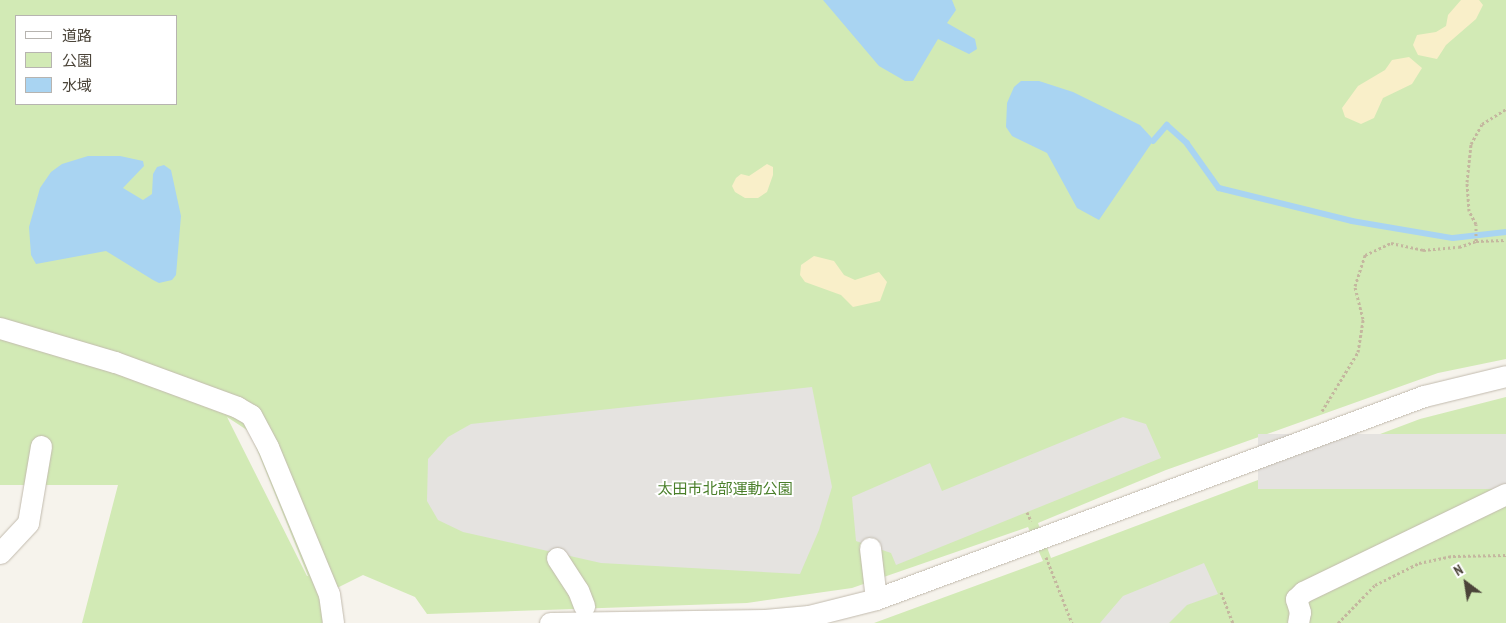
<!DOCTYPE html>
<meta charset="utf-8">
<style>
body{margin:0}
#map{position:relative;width:1506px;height:623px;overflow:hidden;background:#f6f3ec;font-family:"PT Sans Narrow","Noto Sans JP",sans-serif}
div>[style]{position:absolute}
.green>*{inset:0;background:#d2eab5}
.sand>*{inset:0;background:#f9efc9}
.parking>*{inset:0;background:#e5e3e0;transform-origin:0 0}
.water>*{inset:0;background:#a9d4f2}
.stream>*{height:5.5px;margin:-2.75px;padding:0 2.75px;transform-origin:2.75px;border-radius:2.75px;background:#a9d4f2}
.path>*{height:3px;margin-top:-1.5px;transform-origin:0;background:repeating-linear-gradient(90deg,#c4b79f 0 2.5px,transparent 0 5px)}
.roads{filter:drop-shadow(0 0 1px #c2bbae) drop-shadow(0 0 1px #c2bbae)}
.minor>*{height:21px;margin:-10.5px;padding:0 10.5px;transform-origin:10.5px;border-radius:10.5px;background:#fff}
span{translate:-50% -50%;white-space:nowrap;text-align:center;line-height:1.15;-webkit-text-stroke:4px #fff;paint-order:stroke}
.park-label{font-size:15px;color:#4a7f2a}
.legend{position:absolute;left:15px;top:15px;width:162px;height:90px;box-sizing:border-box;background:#fff;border:1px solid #b7b4b0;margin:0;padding:6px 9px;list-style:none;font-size:15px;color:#4b4439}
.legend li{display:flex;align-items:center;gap:10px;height:25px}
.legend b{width:25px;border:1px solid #b7b4b0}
.north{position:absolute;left:1441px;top:558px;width:50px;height:50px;-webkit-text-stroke:4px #fff;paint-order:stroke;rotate:329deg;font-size:14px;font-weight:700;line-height:20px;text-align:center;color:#4b4439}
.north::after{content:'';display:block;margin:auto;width:18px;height:22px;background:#4b4439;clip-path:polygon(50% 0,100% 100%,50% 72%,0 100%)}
</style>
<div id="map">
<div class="green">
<i style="clip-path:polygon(evenodd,0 0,1506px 0,1506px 359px,1438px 373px,1166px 470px,1038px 523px,1051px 558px,1420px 419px,1506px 397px,1506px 623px,874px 623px,1043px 561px,1028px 527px,852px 588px,747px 603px,427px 614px,415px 597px,363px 575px,337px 588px,322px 623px,82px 623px,118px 485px,0 485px,0 0,16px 16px,176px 16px,176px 104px,16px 104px,16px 16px,0 0,227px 417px,250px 432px,308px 576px,307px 576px,227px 417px)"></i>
</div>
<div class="sand">
<i style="clip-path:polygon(1461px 0,1479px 0,1483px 5px,1476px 19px,1446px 45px,1437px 59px,1418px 55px,1413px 45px,1417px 35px,1436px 32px,1446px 26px,1448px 15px)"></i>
<i style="clip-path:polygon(1409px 57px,1422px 68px,1412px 84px,1383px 98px,1374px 118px,1361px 124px,1345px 117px,1342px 108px,1358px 86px,1385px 70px,1392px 60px)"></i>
<i style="clip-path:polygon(767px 164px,773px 167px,773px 175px,767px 192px,758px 198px,745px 198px,735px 192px,732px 186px,736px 178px,741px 174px,749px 176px)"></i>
<i style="clip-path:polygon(814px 256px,834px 261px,844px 275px,855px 280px,879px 272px,887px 282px,880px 301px,853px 307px,841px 295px,805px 282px,800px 275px,801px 265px)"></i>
</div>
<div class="parking">
<i style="clip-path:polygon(812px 387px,832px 487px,819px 530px,800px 574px,601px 563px,463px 532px,438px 520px,427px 501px,428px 459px,448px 437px,471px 424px)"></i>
<i style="clip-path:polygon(1123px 417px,1146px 424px,1161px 458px,896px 565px,891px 553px,856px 541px,852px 497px,930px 463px,942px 491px)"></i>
<i style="left:1506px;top:434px;width:55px;height:248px;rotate:90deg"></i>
<i style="clip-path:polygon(1204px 563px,1218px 594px,1187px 605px,1169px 623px,1100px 623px,1123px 596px)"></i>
</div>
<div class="water">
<i style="clip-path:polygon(823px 0,952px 0,956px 10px,947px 23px,975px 39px,977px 49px,969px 54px,938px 39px,913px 81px,905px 81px,879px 66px)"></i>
<i style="clip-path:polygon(1021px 81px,1039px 81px,1073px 92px,1140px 125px,1151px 137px,1153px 141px,1099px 220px,1077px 208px,1047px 153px,1012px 136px,1006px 127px,1007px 103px,1014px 87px)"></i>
<i style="clip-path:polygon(88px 156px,120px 156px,143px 161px,144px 166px,123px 188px,143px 200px,152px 194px,153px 174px,157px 167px,164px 165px,171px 170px,181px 216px,176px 275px,172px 280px,159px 283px,153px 280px,106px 251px,36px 264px,31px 255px,29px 227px,40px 188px,51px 172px,62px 164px)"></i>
</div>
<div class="stream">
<i style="left:1153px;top:141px;width:21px;rotate:-49deg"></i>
<i style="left:1167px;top:125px;width:27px;rotate:42deg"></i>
<i style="left:1187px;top:143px;width:55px;rotate:54.6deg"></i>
<i style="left:1219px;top:188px;width:137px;rotate:13.9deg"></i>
<i style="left:1352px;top:221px;width:102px;rotate:9.6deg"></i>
<i style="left:1453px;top:238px;width:53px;rotate:-6.5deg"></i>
</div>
<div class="path">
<i style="left:1476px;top:241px;width:17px;rotate:-90deg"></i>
<i style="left:1476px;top:224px;width:15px;rotate:-118deg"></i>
<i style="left:1469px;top:211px;width:29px;rotate:-94deg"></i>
<i style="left:1467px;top:182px;width:38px;rotate:-84deg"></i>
<i style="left:1471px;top:144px;width:23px;rotate:-61deg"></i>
<i style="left:1482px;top:124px;width:28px;rotate:-32deg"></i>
<i style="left:1322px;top:411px;width:69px;rotate:-58.6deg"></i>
<i style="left:1358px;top:352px;width:33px;rotate:-81deg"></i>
<i style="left:1363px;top:319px;width:34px;rotate:-104deg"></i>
<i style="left:1355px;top:286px;width:33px;rotate:-72deg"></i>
<i style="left:1365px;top:255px;width:29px;rotate:-25deg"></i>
<i style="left:1391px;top:243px;width:33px;rotate:12deg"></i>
<i style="left:1423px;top:250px;width:36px;rotate:-5deg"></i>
<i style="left:1459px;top:247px;width:18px;rotate:-19deg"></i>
<i style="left:1476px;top:241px;width:30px;rotate:-2deg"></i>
<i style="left:1027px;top:512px;width:10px;rotate:66deg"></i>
<i style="left:1046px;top:557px;width:71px;rotate:68.5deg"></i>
<i style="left:1221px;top:592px;width:33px;rotate:69deg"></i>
<i style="left:1338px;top:623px;width:53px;rotate:-45.8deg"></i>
<i style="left:1375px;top:585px;width:49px;rotate:-26.6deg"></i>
<i style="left:1419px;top:563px;width:35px;rotate:-12deg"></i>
<i style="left:1453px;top:556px;width:53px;rotate:-1.1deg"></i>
</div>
<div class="roads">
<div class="minor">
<i style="left:0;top:328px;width:120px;rotate:16.5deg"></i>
<i style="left:115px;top:362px;width:130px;rotate:20.2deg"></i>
<i style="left:237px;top:407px;width:16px;rotate:30deg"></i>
<i style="left:251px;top:415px;width:36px;rotate:62deg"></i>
<i style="left:268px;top:447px;width:159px;rotate:67.5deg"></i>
<i style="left:329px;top:594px;width:29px;rotate:82deg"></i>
<i style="left:870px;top:548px;width:51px;rotate:83.3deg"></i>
<i style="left:0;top:553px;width:41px;rotate:-47deg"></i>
<i style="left:28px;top:523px;width:78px;rotate:-80.4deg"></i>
<i style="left:557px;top:558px;width:38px;rotate:57deg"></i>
<i style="left:578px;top:590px;width:17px;rotate:69deg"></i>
<i style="left:550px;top:623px;width:215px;rotate:-0.8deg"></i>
<i style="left:765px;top:620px;width:44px;rotate:-5.2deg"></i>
<i style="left:809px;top:616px;width:69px;rotate:-14.2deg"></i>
<i style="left:876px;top:599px;width:584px;rotate:-20.33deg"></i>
<i style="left:1424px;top:396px;width:84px;rotate:-13.7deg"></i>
<i style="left:1298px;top:623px;width:11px;rotate:-80deg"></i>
<i style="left:1300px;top:612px;width:14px;rotate:-107deg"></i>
<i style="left:1296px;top:599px;width:10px;rotate:-45deg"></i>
<i style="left:1303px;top:592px;width:225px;rotate:-25.8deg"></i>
</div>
</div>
<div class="park-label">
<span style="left:725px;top:489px">太田市北部運動公園</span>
</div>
<ul class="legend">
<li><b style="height:6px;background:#fff"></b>道路</li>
<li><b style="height:14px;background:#d2eab5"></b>公園</li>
<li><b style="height:14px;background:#a9d4f2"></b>水域</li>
</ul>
<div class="north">N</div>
</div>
